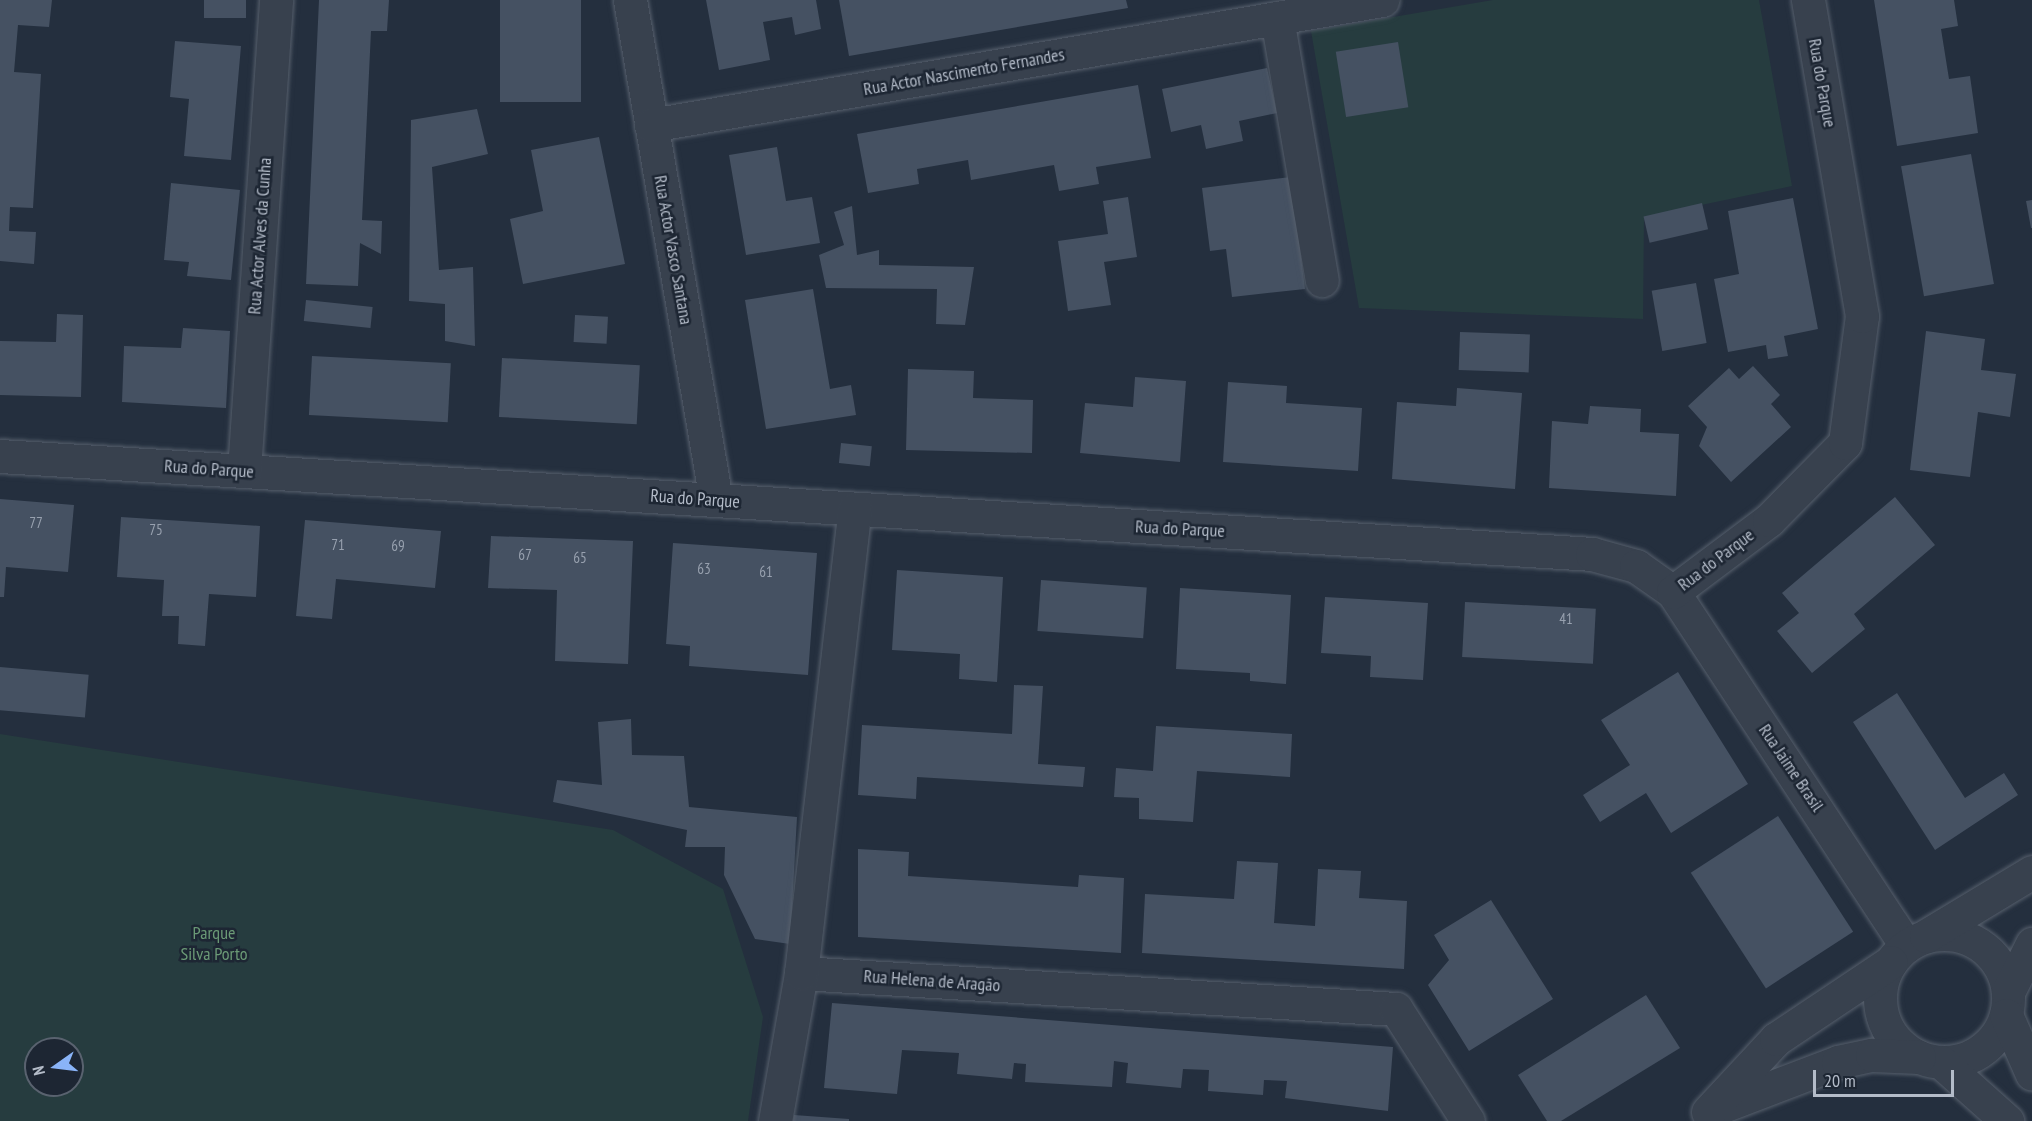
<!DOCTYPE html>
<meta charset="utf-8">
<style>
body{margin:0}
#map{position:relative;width:2032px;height:1121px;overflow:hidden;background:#242f3e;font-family:"PT Sans Narrow",sans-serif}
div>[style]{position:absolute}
.green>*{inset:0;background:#263c3f}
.building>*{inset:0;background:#455162;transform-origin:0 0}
.roads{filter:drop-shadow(0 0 2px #565f6c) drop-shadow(0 0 2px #565f6c)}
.street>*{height:33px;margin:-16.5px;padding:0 16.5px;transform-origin:16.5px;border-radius:16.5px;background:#38414e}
.street>.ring{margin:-16.5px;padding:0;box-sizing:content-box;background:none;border:33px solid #38414e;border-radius:50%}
span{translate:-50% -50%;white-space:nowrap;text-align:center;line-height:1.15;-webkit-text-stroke:5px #1d2633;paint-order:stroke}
.number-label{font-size:15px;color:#98a1af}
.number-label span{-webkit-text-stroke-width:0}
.street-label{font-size:18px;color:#b4bcc9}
.park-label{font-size:18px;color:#6b9a76}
.north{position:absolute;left:24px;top:1037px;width:60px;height:60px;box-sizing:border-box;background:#1d2633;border:2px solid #59626f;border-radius:50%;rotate:256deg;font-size:16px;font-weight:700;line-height:24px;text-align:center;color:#b4bcc9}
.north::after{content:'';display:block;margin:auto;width:21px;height:27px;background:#8ab4f8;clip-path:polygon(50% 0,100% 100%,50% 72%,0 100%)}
.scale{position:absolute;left:1813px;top:1070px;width:141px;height:27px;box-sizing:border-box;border:3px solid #b4bcc9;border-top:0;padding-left:8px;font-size:18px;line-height:21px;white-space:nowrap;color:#b4bcc9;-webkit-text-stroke:4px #1d2633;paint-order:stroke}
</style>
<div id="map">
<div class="green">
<i style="clip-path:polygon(1493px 0,1759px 0,1792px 186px,1644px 217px,1643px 319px,1359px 308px,1311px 31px)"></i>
<i style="clip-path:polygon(evenodd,0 734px,613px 830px,723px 889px,763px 1017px,748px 1121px,0 1121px,0 734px,36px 1049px,72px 1049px,72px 1085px,36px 1085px,36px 1049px)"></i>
</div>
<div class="building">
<i style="clip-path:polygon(0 0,52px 0,49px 27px,18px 25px,14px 72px,41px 74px,33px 208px,10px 207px,9px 231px,36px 232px,34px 264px,0 261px)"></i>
<i style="left:204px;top:0;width:42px;height:18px"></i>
<i style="clip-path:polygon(319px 0,389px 0,387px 31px,371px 31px,362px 220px,382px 221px,381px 254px,360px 243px,358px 286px,306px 284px)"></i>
<i style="left:500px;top:0;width:81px;height:102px"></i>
<i style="clip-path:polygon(706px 0,816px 0,821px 29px,795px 35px,792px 17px,763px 22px,770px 60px,719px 70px)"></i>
<i style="clip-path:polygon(839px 0,1126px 0,1128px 8px,849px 56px)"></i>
<i style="clip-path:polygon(1874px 0,1954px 0,1958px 26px,1941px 29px,1949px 79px,1970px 76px,1978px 133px,1897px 146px)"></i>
<i style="clip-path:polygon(175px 41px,241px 46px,231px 160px,184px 156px,189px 99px,170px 97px)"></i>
<i style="left:1398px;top:42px;width:66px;height:63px;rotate:81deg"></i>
<i style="clip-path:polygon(1267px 68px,1277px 113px,1239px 121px,1243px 141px,1206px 149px,1201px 125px,1171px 132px,1162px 89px)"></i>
<i style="clip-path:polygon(1138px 85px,1151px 158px,1096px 167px,1099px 184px,1059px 191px,1054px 165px,971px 180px,968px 160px,917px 169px,919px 184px,868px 193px,857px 134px)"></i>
<i style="clip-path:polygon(477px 109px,488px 154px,432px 167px,439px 270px,473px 267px,475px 346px,445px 341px,445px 304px,409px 301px,411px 120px)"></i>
<i style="clip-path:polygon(599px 137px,625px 264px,523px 284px,510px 219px,543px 211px,531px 150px)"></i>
<i style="clip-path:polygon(777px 147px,786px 201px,812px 197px,820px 243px,746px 255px,729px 155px)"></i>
<i style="left:1971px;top:154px;width:132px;height:71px;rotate:80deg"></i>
<i style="clip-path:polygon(1291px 177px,1305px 289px,1232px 297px,1226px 249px,1210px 251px,1202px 188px)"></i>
<i style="clip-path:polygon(171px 183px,240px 190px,231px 280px,187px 276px,189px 262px,164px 260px)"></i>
<i style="clip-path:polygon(1128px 197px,1137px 257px,1104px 262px,1111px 305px,1068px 311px,1058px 241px,1108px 234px,1103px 201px)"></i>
<i style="clip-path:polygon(1793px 198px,1818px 329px,1784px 336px,1788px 356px,1768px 359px,1766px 345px,1728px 352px,1714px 279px,1739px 274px,1728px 211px)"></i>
<i style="clip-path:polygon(2032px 200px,2032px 228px,2031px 228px,2026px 201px)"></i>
<i style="left:1702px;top:203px;width:27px;height:60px;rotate:77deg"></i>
<i style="clip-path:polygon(852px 206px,857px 255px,879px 250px,879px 265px,974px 267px,965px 325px,936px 324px,937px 289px,826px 288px,819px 255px,844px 245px,834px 212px)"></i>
<i style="left:1696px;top:283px;width:61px;height:45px;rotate:80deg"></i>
<i style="clip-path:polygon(813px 289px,830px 389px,851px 385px,856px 415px,766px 429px,745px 300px)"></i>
<i style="left:306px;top:300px;width:67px;height:21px;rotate:6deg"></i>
<i style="clip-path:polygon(57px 314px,83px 315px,81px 397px,0 395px,0 341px,56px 342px)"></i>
<i style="left:575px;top:315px;width:33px;height:27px;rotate:3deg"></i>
<i style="clip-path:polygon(183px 328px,230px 331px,226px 408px,122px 402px,124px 346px,181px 348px)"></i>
<i style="clip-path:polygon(1926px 331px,1985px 339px,1981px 370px,2016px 374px,2010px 417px,1978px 412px,1970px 477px,1910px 470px)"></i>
<i style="left:1460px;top:332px;width:70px;height:38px;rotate:2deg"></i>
<i style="left:312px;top:356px;width:139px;height:59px;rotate:3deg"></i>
<i style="left:502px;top:358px;width:138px;height:59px;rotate:3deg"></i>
<i style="clip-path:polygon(1753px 366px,1780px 395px,1771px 404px,1791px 427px,1731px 482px,1699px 446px,1707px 427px,1688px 406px,1729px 368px,1739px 379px)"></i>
<i style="clip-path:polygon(908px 369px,974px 371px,973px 398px,1033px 400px,1032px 453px,906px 450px)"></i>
<i style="clip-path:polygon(1135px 377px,1186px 381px,1180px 462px,1080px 453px,1085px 403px,1133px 407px)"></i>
<i style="clip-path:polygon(1228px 382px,1287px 386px,1286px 403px,1362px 408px,1358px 471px,1223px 462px)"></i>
<i style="clip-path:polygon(1457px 388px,1522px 393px,1515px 489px,1392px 479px,1397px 402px,1456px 406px)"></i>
<i style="clip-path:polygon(1590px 406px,1641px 409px,1640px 432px,1679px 434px,1676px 496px,1549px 488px,1552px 421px,1588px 424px)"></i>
<i style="left:841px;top:443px;width:31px;height:20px;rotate:6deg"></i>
<i style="clip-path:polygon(1895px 497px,1935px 545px,1854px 614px,1865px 629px,1812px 673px,1777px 631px,1799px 613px,1782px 593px)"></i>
<i style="clip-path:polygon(0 499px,74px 505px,68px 572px,6px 567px,4px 597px,0 597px)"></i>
<i style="clip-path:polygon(121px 517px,260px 526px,256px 597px,209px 594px,205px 646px,178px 644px,179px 616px,162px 616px,164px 580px,117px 577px)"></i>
<i style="clip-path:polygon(305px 520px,441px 531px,435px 588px,336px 579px,332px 619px,296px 616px)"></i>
<i style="clip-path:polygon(491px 536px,633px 541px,628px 664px,555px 661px,557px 590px,488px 588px)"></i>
<i style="clip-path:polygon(673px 543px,817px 553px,808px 675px,689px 666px,690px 646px,666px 644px)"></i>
<i style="clip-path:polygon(897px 570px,1003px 577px,997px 682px,959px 679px,960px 654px,892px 650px)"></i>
<i style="left:1041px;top:580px;width:106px;height:51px;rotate:4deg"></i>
<i style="clip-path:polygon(1180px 588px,1291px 595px,1286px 684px,1250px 681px,1250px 673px,1176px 669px)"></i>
<i style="clip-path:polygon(1325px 597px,1428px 603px,1423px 680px,1370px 677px,1371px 656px,1321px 653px)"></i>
<i style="left:1465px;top:602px;width:131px;height:55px;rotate:3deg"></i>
<i style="left:0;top:667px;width:89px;height:43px;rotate:5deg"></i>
<i style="clip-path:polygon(1678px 672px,1748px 784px,1671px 833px,1646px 793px,1600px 822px,1583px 795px,1630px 765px,1601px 720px)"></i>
<i style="clip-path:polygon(1014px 685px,1043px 686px,1038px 764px,1085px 767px,1083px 787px,917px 777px,916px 799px,858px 795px,862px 725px,1012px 734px)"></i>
<i style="clip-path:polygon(1897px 693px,1965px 798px,2004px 773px,2018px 795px,1935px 850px,1853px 722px)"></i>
<i style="clip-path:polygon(631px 719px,632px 755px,684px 756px,689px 807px,797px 817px,790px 944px,755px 939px,724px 875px,725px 847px,685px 847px,687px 830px,553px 802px,557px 780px,602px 785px,598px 722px)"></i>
<i style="clip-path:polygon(1156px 726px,1292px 734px,1290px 777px,1197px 771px,1193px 822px,1139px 819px,1139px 798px,1114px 797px,1116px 768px,1153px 771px)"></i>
<i style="left:1778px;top:816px;width:138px;height:104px;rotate:57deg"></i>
<i style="clip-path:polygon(858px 849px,909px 852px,908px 876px,1078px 887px,1079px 875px,1124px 878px,1121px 953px,858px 937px)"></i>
<i style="clip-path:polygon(1237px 861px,1278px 863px,1274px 923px,1315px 926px,1318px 869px,1361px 871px,1359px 898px,1407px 901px,1404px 969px,1142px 953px,1145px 894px,1234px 899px)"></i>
<i style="clip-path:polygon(1491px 900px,1553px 999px,1469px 1051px,1428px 985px,1449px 960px,1434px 935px)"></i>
<i style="clip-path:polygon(1646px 995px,1680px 1048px,1561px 1121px,1547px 1121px,1518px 1075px)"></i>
<i style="clip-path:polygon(832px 1003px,1393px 1047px,1388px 1111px,1285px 1098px,1287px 1081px,1264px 1080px,1263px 1095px,1208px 1091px,1209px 1070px,1183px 1069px,1181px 1088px,1126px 1083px,1128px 1063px,1114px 1061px,1112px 1087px,1025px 1082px,1026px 1064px,1014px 1063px,1012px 1079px,957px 1074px,959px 1053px,902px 1050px,897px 1094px,824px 1088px)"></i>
<i style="clip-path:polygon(794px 1115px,849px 1119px,849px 1121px,793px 1121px)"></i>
</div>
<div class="roads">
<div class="street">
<i style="left:630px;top:0;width:507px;rotate:80.24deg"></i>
<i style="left:1277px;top:18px;width:266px;rotate:80.3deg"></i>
<i style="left:651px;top:125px;width:742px;rotate:-9.7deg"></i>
<i style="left:0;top:456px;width:1595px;rotate:3.52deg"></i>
<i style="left:1592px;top:554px;width:46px;rotate:15.3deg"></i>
<i style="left:1636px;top:566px;width:45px;rotate:35.1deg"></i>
<i style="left:1673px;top:592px;width:424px;rotate:56.6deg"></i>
<i style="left:244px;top:471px;width:472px;rotate:-86.1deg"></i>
<i style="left:1673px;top:592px;width:120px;rotate:-36.9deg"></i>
<i style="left:1769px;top:520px;width:108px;rotate:-45.4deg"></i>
<i style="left:1845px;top:443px;width:128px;rotate:-82.4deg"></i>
<i style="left:1862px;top:316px;width:321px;rotate:-99.7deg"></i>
<i class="ring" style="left:1880px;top:934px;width:95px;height:95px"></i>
<i style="left:1926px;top:936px;width:124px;rotate:-31.1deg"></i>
<i style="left:801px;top:973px;width:596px;rotate:3.46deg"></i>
<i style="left:1396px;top:1009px;width:133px;rotate:57.3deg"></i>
<i style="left:2008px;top:992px;width:54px;rotate:-63.4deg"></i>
<i style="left:2006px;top:1015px;width:64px;rotate:66.2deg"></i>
<i style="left:1941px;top:1062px;width:89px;rotate:41.8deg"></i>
<i style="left:1720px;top:1107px;width:126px;rotate:-20.9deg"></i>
<i style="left:1838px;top:1062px;width:35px;rotate:-12deg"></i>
<i style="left:1872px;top:1055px;width:47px;rotate:2.4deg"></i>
<i style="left:1708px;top:1112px;width:100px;rotate:-47deg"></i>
<i style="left:1776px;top:1039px;width:138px;rotate:-33.8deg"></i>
<i style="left:775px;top:1121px;width:150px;rotate:-80deg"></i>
<i style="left:801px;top:973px;width:467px;rotate:-83.4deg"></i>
</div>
</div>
<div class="number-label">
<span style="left:36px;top:523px">77</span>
<span style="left:156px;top:530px">75</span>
<span style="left:338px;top:545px">71</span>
<span style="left:398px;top:546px">69</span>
<span style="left:525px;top:555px">67</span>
<span style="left:580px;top:558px">65</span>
<span style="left:704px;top:569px">63</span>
<span style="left:766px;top:572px">61</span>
<span style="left:1566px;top:619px">41</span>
</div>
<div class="street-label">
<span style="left:964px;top:72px;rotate:-10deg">Rua Actor Nascimento Fernandes</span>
<span style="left:1822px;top:83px;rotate:80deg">Rua do Parque</span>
<span style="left:260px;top:236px;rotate:-86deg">Rua Actor Alves da Cunha</span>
<span style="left:673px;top:250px;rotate:80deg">Rua Actor Vasco Santana</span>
<span style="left:209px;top:469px;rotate:4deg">Rua do Parque</span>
<span style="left:695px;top:499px;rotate:4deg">Rua do Parque</span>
<span style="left:1180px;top:529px;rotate:3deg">Rua do Parque</span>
<span style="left:1716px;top:560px;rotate:-37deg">Rua do Parque</span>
<span style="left:1791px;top:768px;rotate:56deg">Rua Jaime Brasil</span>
<span style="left:932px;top:981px;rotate:4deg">Rua Helena de Aragão</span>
</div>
<div class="park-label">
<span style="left:214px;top:944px">Parque<br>Silva Porto</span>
</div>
<div class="north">N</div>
<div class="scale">20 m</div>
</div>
